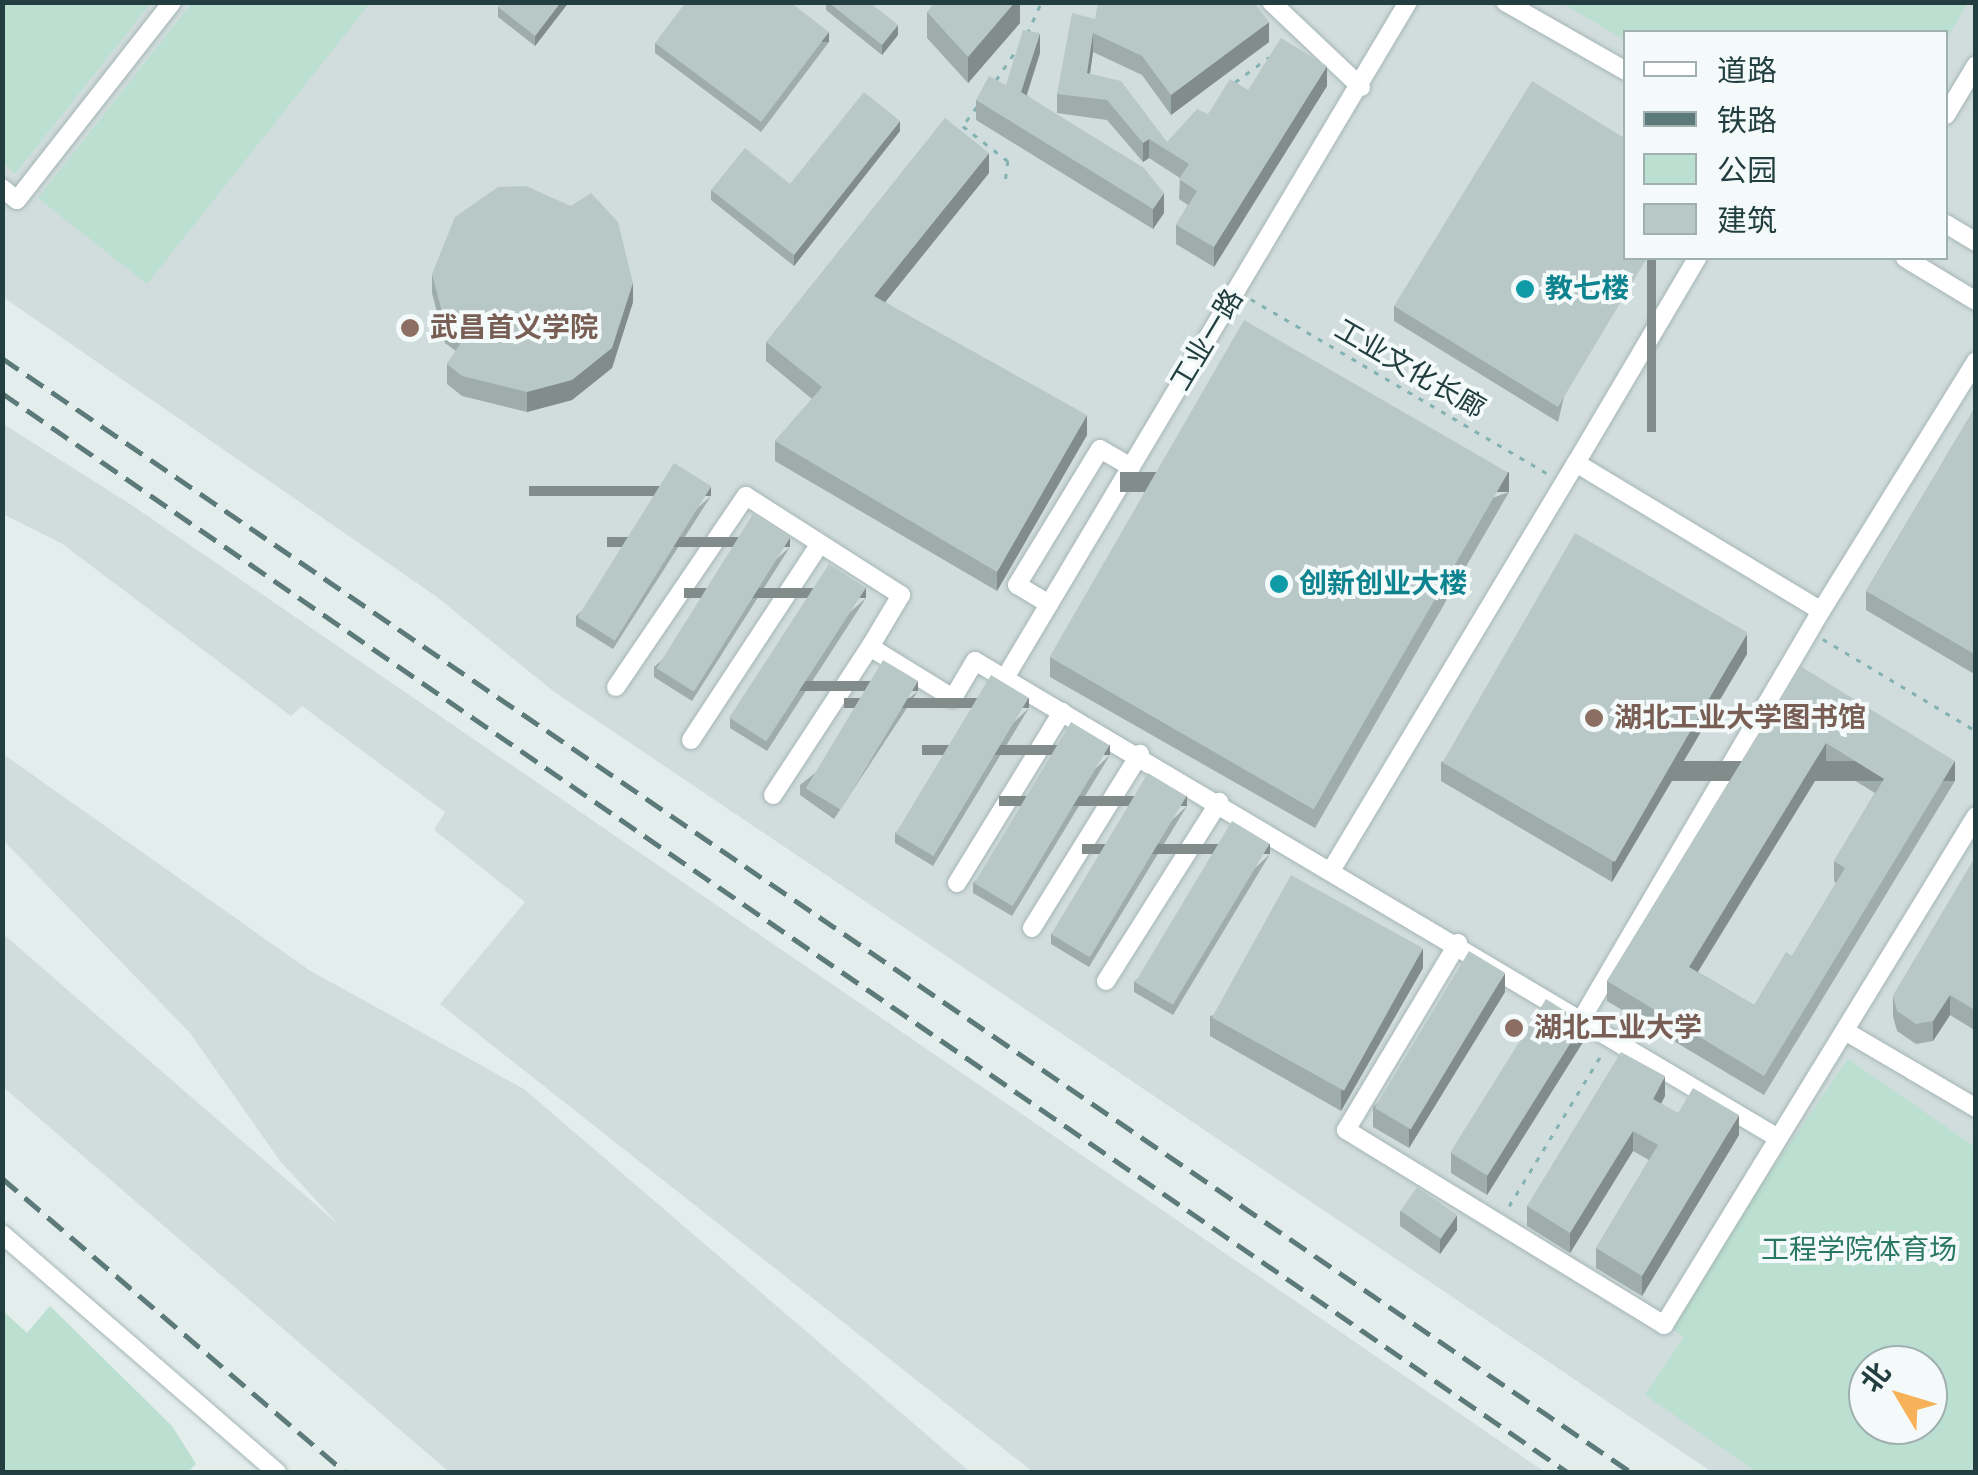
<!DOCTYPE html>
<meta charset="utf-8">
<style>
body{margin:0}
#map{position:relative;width:1978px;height:1475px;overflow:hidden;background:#e3edec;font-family:"Nunito Sans","Noto Sans SC",sans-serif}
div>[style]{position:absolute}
.built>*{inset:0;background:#d1dddc}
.green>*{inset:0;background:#bbdfd0}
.path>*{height:2.5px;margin-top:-1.25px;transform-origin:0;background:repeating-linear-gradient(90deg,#82b2b2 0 5px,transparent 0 13px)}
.roads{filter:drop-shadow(0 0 2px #a5b5b5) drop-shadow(0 0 2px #a5b5b5)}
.minor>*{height:18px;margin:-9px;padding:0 9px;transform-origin:9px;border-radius:9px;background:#fff}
.rail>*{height:5px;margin-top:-2.5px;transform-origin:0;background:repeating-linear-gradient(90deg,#5d7a7b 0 20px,transparent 0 30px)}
.wall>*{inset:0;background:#9eacaa}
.shaded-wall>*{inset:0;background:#818c8b;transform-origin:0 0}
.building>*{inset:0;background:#b8c8c6;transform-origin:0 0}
.dots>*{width:28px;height:28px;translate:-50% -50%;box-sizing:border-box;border:5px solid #f4faf9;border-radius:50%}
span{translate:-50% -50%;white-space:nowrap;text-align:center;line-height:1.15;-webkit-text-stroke:8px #f4faf9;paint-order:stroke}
.culture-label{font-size:28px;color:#0d838f;font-weight:700}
.left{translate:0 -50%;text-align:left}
.education-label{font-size:28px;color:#785e54;font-weight:700}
.street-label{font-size:28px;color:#223e40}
.park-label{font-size:28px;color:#2a7861}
.frame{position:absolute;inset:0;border:5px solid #223e40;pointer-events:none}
.legend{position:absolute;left:1623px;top:30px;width:325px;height:230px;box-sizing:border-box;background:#f4faf9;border:2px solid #a0afaf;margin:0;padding:12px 18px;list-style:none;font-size:30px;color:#223e40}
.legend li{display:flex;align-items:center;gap:20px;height:50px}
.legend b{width:50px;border:2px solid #a0afaf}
.north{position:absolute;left:1848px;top:1345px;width:100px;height:100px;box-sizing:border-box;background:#f4faf9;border:2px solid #a0afaf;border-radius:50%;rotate:308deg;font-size:28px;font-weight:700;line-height:40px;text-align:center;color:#223e40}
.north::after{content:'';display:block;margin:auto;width:35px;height:45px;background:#f7b158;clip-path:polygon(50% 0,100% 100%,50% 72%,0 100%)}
</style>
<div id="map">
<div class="built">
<i style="clip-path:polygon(evenodd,2px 3px,1975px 3px,1975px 1472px,1712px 1472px,553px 691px,437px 597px,3px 297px,2px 3px,1626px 32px,1946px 32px,1946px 258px,1626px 258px,1626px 32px,2px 3px,1868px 1365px,1928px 1365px,1928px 1425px,1868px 1425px,1868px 1365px)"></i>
<i style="clip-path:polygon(2px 423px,133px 506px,1545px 1472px,1033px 1472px,440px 1004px,525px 902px,434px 830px,445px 812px,302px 706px,291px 716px,61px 543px,3px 514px)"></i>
<i style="clip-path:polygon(3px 754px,309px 970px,524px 1089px,970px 1472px,449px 1472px,3px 1087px,3px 934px,338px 1224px,280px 1161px,190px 1033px,3px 840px)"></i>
</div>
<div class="green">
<i style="clip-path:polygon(2px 3px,151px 3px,15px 174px,3px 163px)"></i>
<i style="clip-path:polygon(192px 3px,370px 3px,147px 284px,38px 198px)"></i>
<i style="clip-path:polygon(1562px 3px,1968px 3px,1946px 40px,1946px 32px,1626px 32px,1625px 40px)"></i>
<i style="clip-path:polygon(evenodd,1848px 1059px,1975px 1147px,1975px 1472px,1757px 1472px,1645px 1395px,1684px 1337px,1674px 1330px,1675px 1310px,1848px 1059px,1868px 1365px,1928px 1365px,1928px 1425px,1868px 1425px,1868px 1365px)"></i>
<i style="clip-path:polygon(50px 1306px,172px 1426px,196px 1464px,188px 1472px,3px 1472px,3px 1311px,27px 1333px)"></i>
</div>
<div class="path">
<i style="left:1027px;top:34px;width:35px;rotate:-66deg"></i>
<i style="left:996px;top:80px;width:37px;rotate:-56deg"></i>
<i style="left:1235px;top:82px;width:42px;rotate:-36.3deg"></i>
<i style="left:977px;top:107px;width:24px;rotate:126deg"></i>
<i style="left:963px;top:126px;width:57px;rotate:37.9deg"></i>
<i style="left:1008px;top:161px;width:23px;rotate:97deg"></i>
<i style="left:1251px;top:299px;width:347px;rotate:30.5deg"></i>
<i style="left:1823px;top:639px;width:179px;rotate:31deg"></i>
<i style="left:1509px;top:1206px;width:177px;rotate:-58.6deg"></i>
</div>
<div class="roads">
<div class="minor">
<i style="left:1271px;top:2px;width:124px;rotate:43.4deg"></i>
<i style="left:1505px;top:2px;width:139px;rotate:29.7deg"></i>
<i style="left:1946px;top:115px;width:58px;rotate:-59deg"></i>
<i style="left:2px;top:188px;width:19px;rotate:39deg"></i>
<i style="left:17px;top:200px;width:251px;rotate:-51.9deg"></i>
<i style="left:1946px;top:224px;width:35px;rotate:31deg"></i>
<i style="left:1905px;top:258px;width:83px;rotate:31.2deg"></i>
<i style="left:1576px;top:463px;width:238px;rotate:-59.4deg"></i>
<i style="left:1049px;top:604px;width:37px;rotate:-149deg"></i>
<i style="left:1017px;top:585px;width:159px;rotate:-58.6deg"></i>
<i style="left:1100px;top:449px;width:36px;rotate:30deg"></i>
<i style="left:1821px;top:611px;width:294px;rotate:-58.2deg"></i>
<i style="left:1005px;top:678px;width:787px;rotate:-59.2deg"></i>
<i style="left:616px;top:687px;width:231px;rotate:-55.8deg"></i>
<i style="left:746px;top:496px;width:184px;rotate:32.6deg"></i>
<i style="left:901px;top:595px;width:61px;rotate:120.8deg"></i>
<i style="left:870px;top:647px;width:97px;rotate:31.6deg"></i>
<i style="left:953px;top:698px;width:43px;rotate:-59.3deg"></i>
<i style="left:975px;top:661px;width:934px;rotate:30.71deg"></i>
<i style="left:691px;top:740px;width:233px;rotate:-56.7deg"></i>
<i style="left:773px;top:795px;width:177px;rotate:-56.8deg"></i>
<i style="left:1332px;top:869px;width:474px;rotate:-59deg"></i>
<i style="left:1576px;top:463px;width:286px;rotate:31.1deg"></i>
<i style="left:1821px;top:611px;width:473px;rotate:120.4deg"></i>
<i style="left:957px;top:883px;width:201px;rotate:-58.4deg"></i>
<i style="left:1032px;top:928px;width:205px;rotate:-58.2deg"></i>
<i style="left:1458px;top:943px;width:218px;rotate:120.9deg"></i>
<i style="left:1346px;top:1130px;width:373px;rotate:31.5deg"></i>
<i style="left:1664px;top:1325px;width:597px;rotate:-58.49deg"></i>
<i style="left:1106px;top:981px;width:212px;rotate:-57.7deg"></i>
<i style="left:1845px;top:1031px;width:152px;rotate:30.4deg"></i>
<i style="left:2px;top:1234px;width:364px;rotate:40.9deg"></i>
</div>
</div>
<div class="rail">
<i style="left:2px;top:358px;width:1973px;rotate:34.37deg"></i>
<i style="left:2px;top:393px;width:1901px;rotate:34.58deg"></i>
<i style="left:2px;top:1178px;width:452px;rotate:40.6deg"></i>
</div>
<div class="wall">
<i style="clip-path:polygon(502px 2px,569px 2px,535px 46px,498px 17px,498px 7px)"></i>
<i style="clip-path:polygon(826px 2px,869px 2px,898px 35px,882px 55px,826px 10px)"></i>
<i style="clip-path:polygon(1020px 2px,1020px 23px,968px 83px,927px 38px,927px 12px)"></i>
<i style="clip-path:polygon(1095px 19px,1269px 42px,1171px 115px,1142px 75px,1093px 52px,1090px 74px,1167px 142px,1208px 114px,1248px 90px,1327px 86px,1214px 267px,1176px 244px,1176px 225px,1188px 205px,1179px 199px,1180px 178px,1149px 158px,1143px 162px,1107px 120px,1057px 113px,1057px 94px)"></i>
<i style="clip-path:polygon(829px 42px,761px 132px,655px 53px,655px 43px)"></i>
<i style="clip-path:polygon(1040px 53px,1027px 95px,1164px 213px,1153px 229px,976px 120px,976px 100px,1006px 85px)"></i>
<i style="clip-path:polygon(900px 131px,794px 266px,711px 200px,711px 190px,790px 184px)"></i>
<i style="clip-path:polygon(1626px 139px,1558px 422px,1394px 321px,1394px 306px)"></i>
<i style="clip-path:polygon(989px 173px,885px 302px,1087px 435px,997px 591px,775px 461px,775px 441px,812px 399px,766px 361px,766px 342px)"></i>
<i style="clip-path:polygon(432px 274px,633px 302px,612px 368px,572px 400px,527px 412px,462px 396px,447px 384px,447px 364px,456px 351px,445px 343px,432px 293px)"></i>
<i style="clip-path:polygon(1976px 406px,1976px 675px,1866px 610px,1866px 591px)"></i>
<i style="clip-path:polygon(1509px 492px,1315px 828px,1050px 677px,1050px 657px)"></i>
<i style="clip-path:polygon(711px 496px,613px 649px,576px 626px,576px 616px)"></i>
<i style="clip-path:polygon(790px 547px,692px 701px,654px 677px,654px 667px)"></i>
<i style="clip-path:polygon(866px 598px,767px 751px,730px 728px,730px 718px)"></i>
<i style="clip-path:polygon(1747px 654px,1612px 882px,1441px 781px,1441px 762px)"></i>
<i style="clip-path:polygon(evenodd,1800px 666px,1955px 781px,1764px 1095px,1607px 1001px,1607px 981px,1800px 666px,1826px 763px,1875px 793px,1834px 861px,1834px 881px,1836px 883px,1792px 956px,1754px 1005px,1698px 972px,1826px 763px)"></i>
<i style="clip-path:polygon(918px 691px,834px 819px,800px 795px,800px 785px)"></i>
<i style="clip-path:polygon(1029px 708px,933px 866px,895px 843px,895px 833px)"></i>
<i style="clip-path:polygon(1110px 755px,1012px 916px,973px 893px,973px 883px)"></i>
<i style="clip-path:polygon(1187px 806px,1089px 967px,1051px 944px,1051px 934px)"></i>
<i style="clip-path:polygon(1270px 854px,1173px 1015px,1134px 992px,1134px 982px)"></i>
<i style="clip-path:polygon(1976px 856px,1976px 1031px,1950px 1015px,1933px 1041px,1916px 1044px,1897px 1031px,1893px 1016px,1893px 996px)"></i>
<i style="clip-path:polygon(1423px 968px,1341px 1111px,1210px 1036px,1210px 1016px)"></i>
<i style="clip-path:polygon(1505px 992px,1409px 1148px,1373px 1127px,1373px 1107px)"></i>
<i style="clip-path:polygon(1583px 1042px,1487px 1195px,1451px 1173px,1451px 1153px)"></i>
<i style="clip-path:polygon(1665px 1096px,1661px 1104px,1678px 1113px,1739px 1135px,1642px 1296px,1596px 1268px,1596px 1248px,1649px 1160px,1633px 1151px,1570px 1253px,1527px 1226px,1527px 1206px)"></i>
<i style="clip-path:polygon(1400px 1211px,1457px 1230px,1440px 1254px,1400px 1226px)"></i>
</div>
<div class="shaded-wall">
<i style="clip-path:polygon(561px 2px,569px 2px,535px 46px,535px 36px)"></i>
<i style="clip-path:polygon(1015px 2px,1020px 2px,1020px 23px,968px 83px,968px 57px)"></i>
<i style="clip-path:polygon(1269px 22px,1269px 42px,1171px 115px,1171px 95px)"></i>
<i style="clip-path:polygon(898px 25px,898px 35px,882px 55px,882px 45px)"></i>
<i style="left:829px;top:32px;width:10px;height:113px;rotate:90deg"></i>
<i style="clip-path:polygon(1040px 33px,1040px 53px,1021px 112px,1021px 92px)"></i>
<i style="clip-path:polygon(1093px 33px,1093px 52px,1087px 93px,1087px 73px)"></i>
<i style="clip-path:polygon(1327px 66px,1327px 86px,1214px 267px,1214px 247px)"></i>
<i style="clip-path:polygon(900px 121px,900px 131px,794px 266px,794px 255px)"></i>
<i style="clip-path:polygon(1149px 139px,1149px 158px,1143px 162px,1143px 143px)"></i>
<i style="clip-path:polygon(989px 153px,989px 173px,874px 316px,874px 296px)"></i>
<i style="clip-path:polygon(1164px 193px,1164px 213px,1153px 229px,1153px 209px)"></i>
<i style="left:1647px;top:258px;width:9px;height:174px"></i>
<i style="clip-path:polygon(633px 283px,633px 302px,612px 368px,572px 400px,527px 412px,527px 392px)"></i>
<i style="clip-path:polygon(1087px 415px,1087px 435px,997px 591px,997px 572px)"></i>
<i style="left:1509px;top:472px;width:20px;height:389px;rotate:90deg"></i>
<i style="left:711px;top:486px;width:10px;height:182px;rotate:90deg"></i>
<i style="left:790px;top:537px;width:10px;height:183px;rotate:90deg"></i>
<i style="left:866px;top:588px;width:10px;height:182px;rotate:90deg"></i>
<i style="clip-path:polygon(1747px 634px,1747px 654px,1612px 882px,1612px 863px)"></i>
<i style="left:918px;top:681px;width:10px;height:153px;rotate:90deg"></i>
<i style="left:1029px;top:698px;width:10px;height:185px;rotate:90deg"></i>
<i style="clip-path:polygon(1826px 743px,1826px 763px,1689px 986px,1689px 967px)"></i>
<i style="left:1110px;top:745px;width:10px;height:188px;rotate:90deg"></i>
<i style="left:1955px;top:761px;width:20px;height:368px;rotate:90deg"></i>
<i style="left:1187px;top:796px;width:10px;height:188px;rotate:90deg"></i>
<i style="left:1270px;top:844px;width:10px;height:188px;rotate:90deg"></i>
<i style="clip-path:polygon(1423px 948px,1423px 968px,1341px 1111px,1341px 1091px)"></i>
<i style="clip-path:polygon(1505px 973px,1505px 992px,1409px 1148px,1409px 1129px)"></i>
<i style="clip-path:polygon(1950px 995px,1950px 1015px,1933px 1041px,1933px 1021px)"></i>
<i style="clip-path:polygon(1583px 1022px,1583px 1042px,1487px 1195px,1487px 1175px)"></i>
<i style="clip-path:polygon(1665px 1076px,1665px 1096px,1653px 1119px,1653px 1099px)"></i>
<i style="clip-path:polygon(1739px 1115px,1739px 1135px,1642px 1296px,1642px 1276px)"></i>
<i style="clip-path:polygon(1633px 1131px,1633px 1151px,1570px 1253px,1570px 1233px)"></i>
<i style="clip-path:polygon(1457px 1215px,1457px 1230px,1440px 1254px,1440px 1240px)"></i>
</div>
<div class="building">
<i style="clip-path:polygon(502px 2px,561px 2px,535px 36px,498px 7px)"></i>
<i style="clip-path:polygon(686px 2px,790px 2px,829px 32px,761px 122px,655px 43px)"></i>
<i style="clip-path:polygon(828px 2px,869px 2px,898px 25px,882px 45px)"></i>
<i style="clip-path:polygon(935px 2px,1015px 2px,968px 57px,927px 12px)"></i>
<i style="clip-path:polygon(1098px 2px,1254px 2px,1269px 22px,1171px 95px,1142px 56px,1093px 33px,1087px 73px,1121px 81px,1167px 142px,1197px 109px,1208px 114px,1230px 79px,1248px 90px,1281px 38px,1327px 66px,1214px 247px,1176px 225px,1197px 191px,1179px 179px,1189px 164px,1149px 139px,1143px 143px,1107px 100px,1057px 94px,1072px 13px,1095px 19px)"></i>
<i style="clip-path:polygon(1023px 30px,1040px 33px,1021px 92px,1144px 168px,1164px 193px,1153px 209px,976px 100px,989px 76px,1006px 85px)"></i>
<i style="clip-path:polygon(1532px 81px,1626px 139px,1626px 258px,1647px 258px,1558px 407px,1394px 306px)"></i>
<i style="clip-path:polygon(864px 92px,900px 121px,794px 255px,711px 190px,745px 148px,790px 184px)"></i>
<i style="clip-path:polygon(945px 118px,989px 153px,874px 296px,1087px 415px,997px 572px,775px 441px,822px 387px,766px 342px)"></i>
<i style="clip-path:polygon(526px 186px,571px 206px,591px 193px,618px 222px,633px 283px,612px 348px,572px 380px,527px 392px,462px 376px,447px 364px,464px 338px,445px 323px,432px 274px,455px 217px,498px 187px)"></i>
<i style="left:1244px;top:320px;width:305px;height:389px;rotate:30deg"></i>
<i style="clip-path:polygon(1976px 406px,1976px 655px,1866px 591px)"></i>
<i style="left:674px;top:463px;width:44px;height:182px;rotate:32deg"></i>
<i style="left:753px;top:514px;width:44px;height:182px;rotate:32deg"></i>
<i style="left:1575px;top:533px;width:199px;height:265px;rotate:30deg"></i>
<i style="left:829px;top:564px;width:44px;height:183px;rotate:33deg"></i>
<i style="left:883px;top:660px;width:41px;height:150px;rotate:31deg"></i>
<i style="clip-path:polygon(evenodd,1800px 666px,1955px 761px,1764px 1076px,1607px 981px,1800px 666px,1826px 743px,1884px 779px,1834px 861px,1845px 868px,1792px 956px,1786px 952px,1754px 1005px,1689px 967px,1826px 743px)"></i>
<i style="left:991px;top:675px;width:44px;height:185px;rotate:31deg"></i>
<i style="left:1071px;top:722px;width:45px;height:188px;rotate:31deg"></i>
<i style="left:1148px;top:773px;width:45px;height:188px;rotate:31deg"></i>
<i style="left:1232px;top:821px;width:44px;height:188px;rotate:31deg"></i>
<i style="clip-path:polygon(1976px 856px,1976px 1011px,1950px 995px,1933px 1021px,1916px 1024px,1897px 1011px,1893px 996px)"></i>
<i style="left:1291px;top:875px;width:151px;height:163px;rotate:29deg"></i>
<i style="left:1469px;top:951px;width:42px;height:183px;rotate:31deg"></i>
<i style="left:1546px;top:999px;width:44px;height:181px;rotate:32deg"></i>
<i style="clip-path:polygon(1621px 1052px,1665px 1076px,1653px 1099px,1678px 1113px,1693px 1088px,1739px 1115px,1642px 1276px,1596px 1248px,1658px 1145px,1633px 1131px,1570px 1233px,1527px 1206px)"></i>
<i style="left:1417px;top:1187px;width:49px;height:29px;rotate:35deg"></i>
</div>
<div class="dots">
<i style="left:1525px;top:289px;background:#0f9aa8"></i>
<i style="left:410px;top:328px;background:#8d6e63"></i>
<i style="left:1279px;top:584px;background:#0f9aa8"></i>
<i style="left:1594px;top:718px;background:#8d6e63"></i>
<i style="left:1514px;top:1028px;background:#8d6e63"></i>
</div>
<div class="culture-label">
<span class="left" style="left:1545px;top:289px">教七楼</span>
<span class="left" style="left:1299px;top:584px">创新创业大楼</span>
</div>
<div class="education-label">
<span class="left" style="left:430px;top:328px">武昌首义学院</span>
<span class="left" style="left:1614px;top:718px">湖北工业大学图书馆</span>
<span class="left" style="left:1534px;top:1028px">湖北工业大学</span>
</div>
<div class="street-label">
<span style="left:1207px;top:340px;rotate:-59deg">工业一路</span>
<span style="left:1410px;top:369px;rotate:30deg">工业文化长廊</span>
</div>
<div class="park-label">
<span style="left:1859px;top:1250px">工程学院体育场</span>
</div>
<div class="frame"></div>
<ul class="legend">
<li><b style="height:12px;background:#fff"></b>道路</li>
<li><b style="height:12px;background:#5d7a7b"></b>铁路</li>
<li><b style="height:28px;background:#bbdfd0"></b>公园</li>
<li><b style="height:28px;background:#b8c8c6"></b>建筑</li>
</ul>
<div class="north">北</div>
</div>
